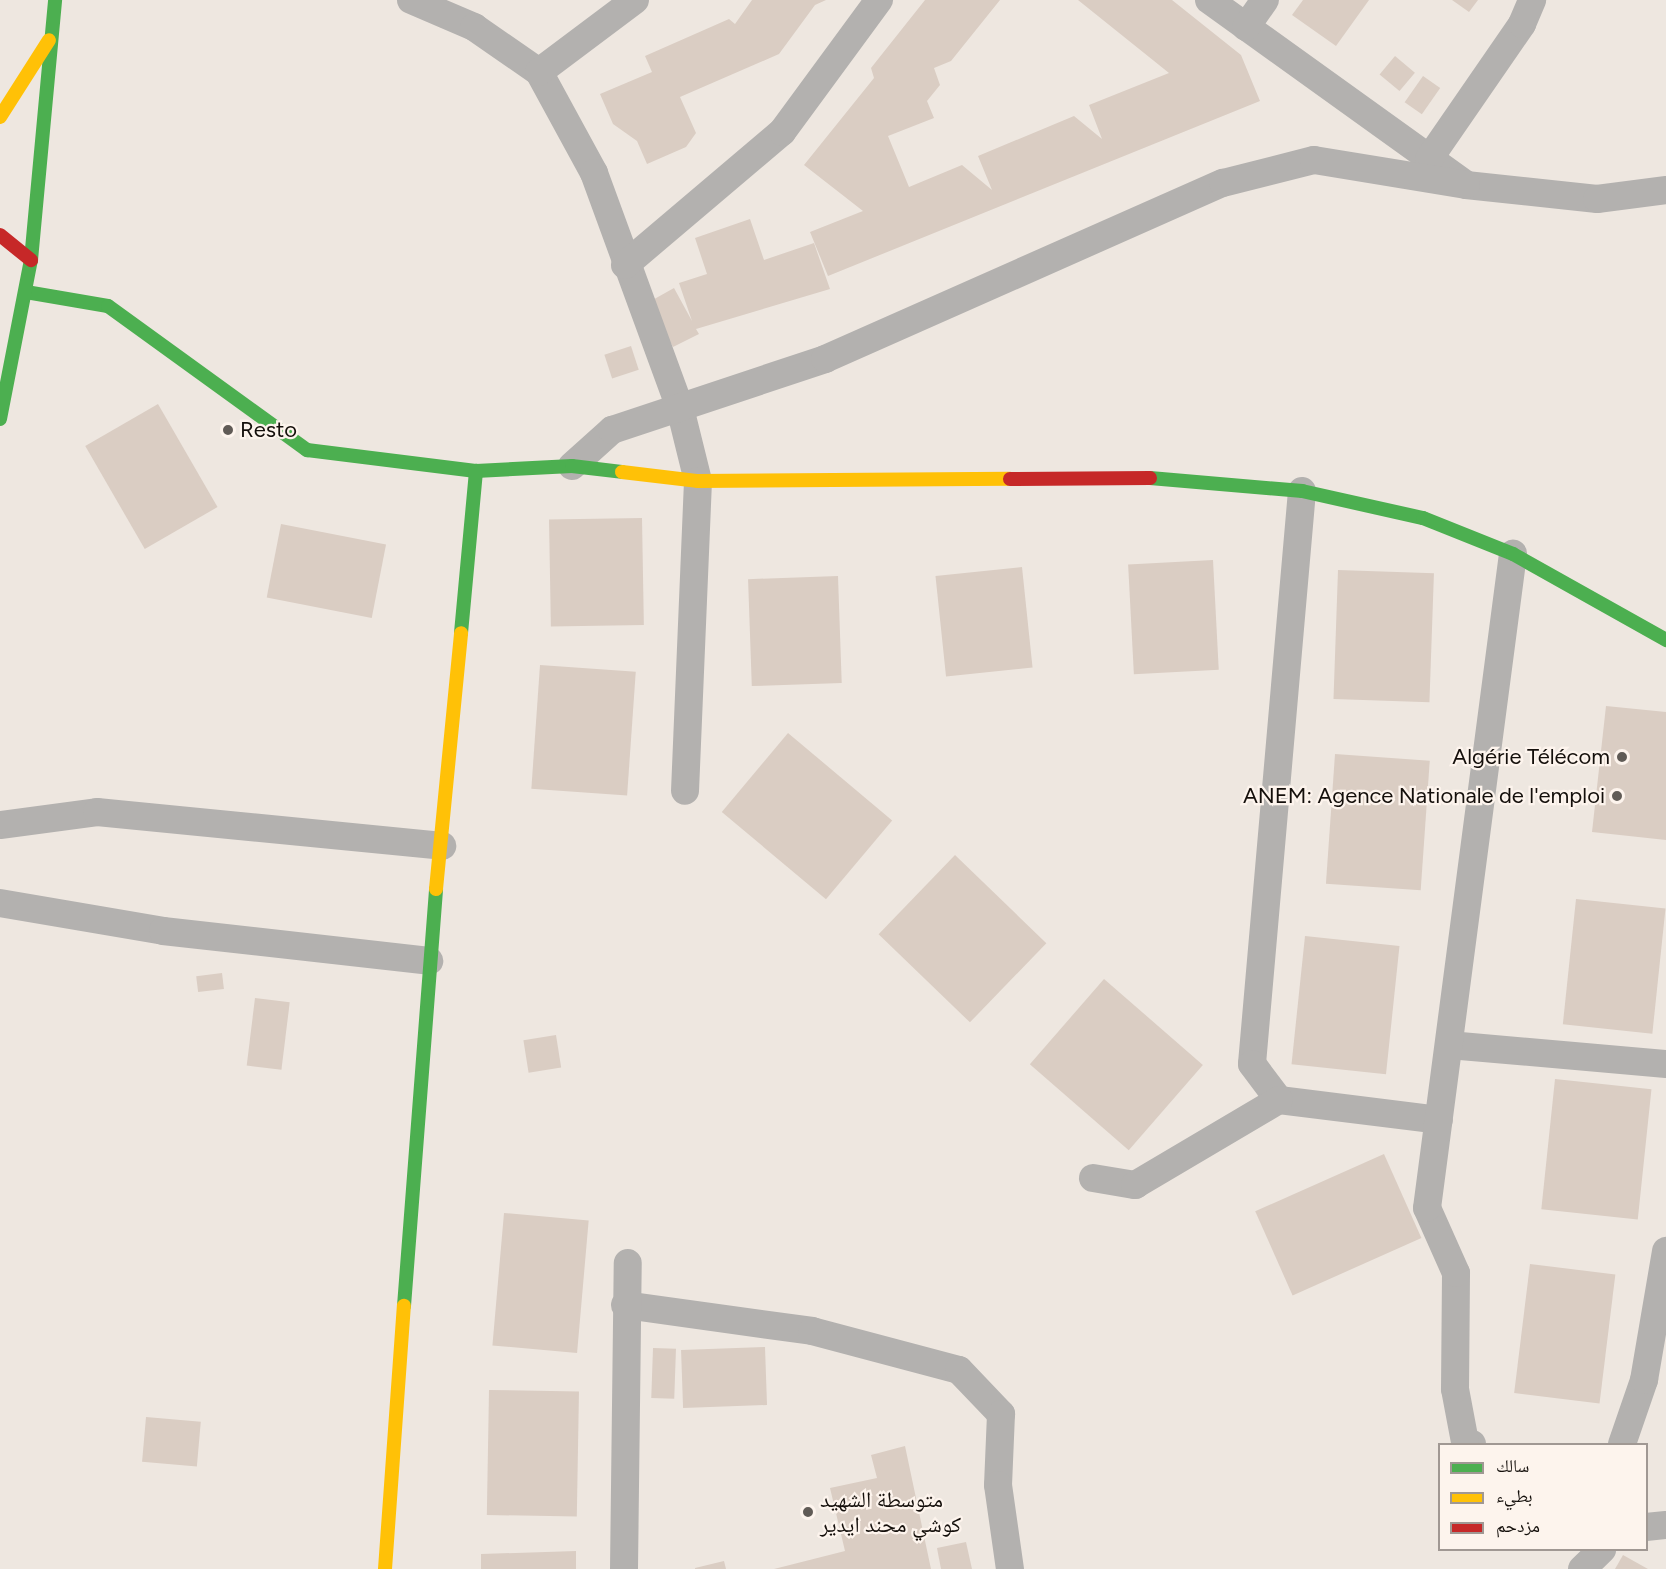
<!DOCTYPE html>
<meta charset="utf-8">
<style>
body{margin:0}
#map{position:relative;width:1666px;height:1569px;overflow:hidden;background:#eee7e0;font-family:Figtree,"Noto Naskh Arabic",sans-serif}
div>[style]{position:absolute}
.building>*{inset:0;background:#dacdc3;transform-origin:0 0}
.street>*{height:28px;margin:-14px;padding:0 14px;transform-origin:14px;border-radius:14px;background:#b3b1af}
.fast>*{height:14px;margin:-7px;padding:0 7px;transform-origin:7px;border-radius:7px;background:#4caf50}
.slow>*{height:14px;margin:-7px;padding:0 7px;transform-origin:7px;border-radius:7px;background:#ffc107}
.jam>*{height:14px;margin:-7px;padding:0 7px;transform-origin:7px;border-radius:7px;background:#c62828}
.dots>*{width:16px;height:16px;translate:-50% -50%;box-sizing:border-box;border:3px solid #fdf4ed;border-radius:50%}
span{translate:-50% -50%;white-space:nowrap;text-align:center;line-height:1.15;-webkit-text-stroke:4.5px #fdf4ed;paint-order:stroke}
.poi-label{font-size:22px;color:#140f0b}
.left{translate:0 -50%;text-align:left}
.right{translate:-100% -50%;text-align:right}
.legend{position:absolute;left:1438px;top:1443px;width:210px;height:108px;box-sizing:border-box;background:#fdf4ed;border:2px solid #a09893;margin:0;padding:8px 10px;list-style:none;font-size:18px;color:#140f0b}
.legend li{display:flex;align-items:center;gap:12px;height:30px}
.legend b{width:30px;border:2px solid #a09893}
</style>
<div id="map">
<div class="building">
<i style="clip-path:polygon(752px 0,826px 0,815px 5px,779px 54px,680px 97px,696px 133px,686px 147px,647px 164px,637px 141px,613px 124px,600px 94px,652px 72px,645px 56px,729px 19px,735px 24px)"></i>
<i style="clip-path:polygon(925px 0,1000px 0,951px 61px,934px 68px,940px 85px,927px 101px,934px 118px,888px 136px,909px 187px,962px 165px,992px 190px,978px 156px,1074px 116px,1102px 139px,1089px 105px,1169px 73px,1078px 0,1172px 0,1241px 55px,1260px 101px,828px 276px,810px 232px,863px 211px,804px 165px,874px 78px,871px 68px)"></i>
<i style="clip-path:polygon(1303px 0,1369px 0,1336px 46px,1292px 15px)"></i>
<i style="clip-path:polygon(1452px 0,1478px 0,1469px 12px)"></i>
<i style="left:1395px;top:56px;width:26px;height:24px;rotate:40deg"></i>
<i style="left:1423px;top:76px;width:21px;height:32px;rotate:35deg"></i>
<i style="clip-path:polygon(750px 219px,764px 260px,814px 243px,830px 289px,696px 329px,699px 334px,673px 347px,649px 302px,674px 288px,692px 321px,679px 283px,707px 274px,695px 238px)"></i>
<i style="left:631px;top:346px;width:25px;height:28px;rotate:72deg"></i>
<i style="left:158px;top:404px;width:119px;height:84px;rotate:60deg"></i>
<i style="left:642px;top:518px;width:107px;height:93px;rotate:89deg"></i>
<i style="left:281px;top:524px;width:107px;height:75px;rotate:11deg"></i>
<i style="left:1213px;top:560px;width:110px;height:85px;rotate:87deg"></i>
<i style="left:1022px;top:567px;width:101px;height:87px;rotate:84deg"></i>
<i style="left:1338px;top:570px;width:96px;height:129px;rotate:2deg"></i>
<i style="left:838px;top:576px;width:107px;height:90px;rotate:88deg"></i>
<i style="left:540px;top:665px;width:96px;height:124px;rotate:4deg"></i>
<i style="clip-path:polygon(1606px 706px,1666px 712px,1666px 840px,1592px 832px)"></i>
<i style="left:788px;top:733px;width:136px;height:103px;rotate:40deg"></i>
<i style="left:1335px;top:754px;width:95px;height:130px;rotate:4deg"></i>
<i style="left:955px;top:855px;width:127px;height:110px;rotate:44deg"></i>
<i style="left:1576px;top:899px;width:90px;height:126px;rotate:6deg"></i>
<i style="left:1305px;top:936px;width:95px;height:129px;rotate:6deg"></i>
<i style="left:222px;top:973px;width:16px;height:26px;rotate:83deg"></i>
<i style="left:1104px;top:979px;width:131px;height:113px;rotate:41deg"></i>
<i style="left:255px;top:998px;width:35px;height:68px;rotate:7deg"></i>
<i style="left:556px;top:1035px;width:33px;height:33px;rotate:81deg"></i>
<i style="left:1555px;top:1079px;width:97px;height:131px;rotate:6deg"></i>
<i style="left:1384px;top:1154px;width:92px;height:141px;rotate:66deg"></i>
<i style="left:504px;top:1213px;width:85px;height:133px;rotate:5deg"></i>
<i style="left:1530px;top:1264px;width:86px;height:130px;rotate:7deg"></i>
<i style="left:765px;top:1347px;width:58px;height:84px;rotate:88deg"></i>
<i style="left:653px;top:1348px;width:23px;height:50px;rotate:2deg"></i>
<i style="left:489px;top:1390px;width:90px;height:125px;rotate:1deg"></i>
<i style="left:146px;top:1417px;width:55px;height:45px;rotate:5deg"></i>
<i style="clip-path:polygon(905px 1446px,931px 1569px,774px 1569px,845px 1551px,830px 1488px,877px 1478px,871px 1455px)"></i>
<i style="clip-path:polygon(966px 1542px,972px 1569px,941px 1569px,937px 1548px)"></i>
<i style="clip-path:polygon(576px 1551px,576px 1569px,481px 1569px,481px 1554px)"></i>
<i style="clip-path:polygon(1623px 1555px,1648px 1569px,1615px 1569px)"></i>
<i style="clip-path:polygon(724px 1561px,726px 1569px,695px 1569px,695px 1568px)"></i>
</div>
<div class="street">
<i style="left:411px;top:0;width:69px;rotate:23.2deg"></i>
<i style="left:474px;top:27px;width:79px;rotate:34.7deg"></i>
<i style="left:539px;top:72px;width:115px;rotate:61.4deg"></i>
<i style="left:594px;top:173px;width:250px;rotate:69.9deg"></i>
<i style="left:680px;top:408px;width:75px;rotate:76.1deg"></i>
<i style="left:698px;top:481px;width:310px;rotate:92.4deg"></i>
<i style="left:1209px;top:0;width:317px;rotate:35.7deg"></i>
<i style="left:1466px;top:185px;width:132px;rotate:6.1deg"></i>
<i style="left:1597px;top:199px;width:70px;rotate:-7.4deg"></i>
<i style="left:1246px;top:27px;width:33px;rotate:-55deg"></i>
<i style="left:539px;top:72px;width:120px;rotate:-36.9deg"></i>
<i style="left:1429px;top:159px;width:164px;rotate:-55.4deg"></i>
<i style="left:1522px;top:24px;width:26px;rotate:-67deg"></i>
<i style="left:625px;top:265px;width:206px;rotate:-40.3deg"></i>
<i style="left:782px;top:132px;width:164px;rotate:-53.7deg"></i>
<i style="left:572px;top:466px;width:54px;rotate:-42deg"></i>
<i style="left:612px;top:430px;width:225px;rotate:-18.4deg"></i>
<i style="left:825px;top:359px;width:435px;rotate:-23.9deg"></i>
<i style="left:1223px;top:183px;width:94px;rotate:-14.2deg"></i>
<i style="left:1314px;top:160px;width:154px;rotate:9.3deg"></i>
<i style="left:1302px;top:491px;width:575px;rotate:94.99deg"></i>
<i style="left:1252px;top:1064px;width:45px;rotate:53.1deg"></i>
<i style="left:1279px;top:1100px;width:161px;rotate:7.1deg"></i>
<i style="left:0;top:825px;width:98px;rotate:-7.6deg"></i>
<i style="left:97px;top:812px;width:347px;rotate:5.6deg"></i>
<i style="left:0;top:903px;width:165px;rotate:9.7deg"></i>
<i style="left:163px;top:931px;width:268px;rotate:6.4deg"></i>
<i style="left:1449px;top:1045px;width:218px;rotate:5deg"></i>
<i style="left:1093px;top:1178px;width:43px;rotate:9.5deg"></i>
<i style="left:1135px;top:1185px;width:167px;rotate:-30.6deg"></i>
<i style="left:625px;top:1305px;width:189px;rotate:7.9deg"></i>
<i style="left:812px;top:1331px;width:152px;rotate:14.9deg"></i>
<i style="left:959px;top:1370px;width:61px;rotate:46.3deg"></i>
<i style="left:1001px;top:1414px;width:71px;rotate:92.4deg"></i>
<i style="left:998px;top:1485px;width:85px;rotate:81.9deg"></i>
<i style="left:1472px;top:1444px;width:7px;rotate:-164deg"></i>
<i style="left:1465px;top:1442px;width:54px;rotate:-100.7deg"></i>
<i style="left:1455px;top:1389px;width:116px;rotate:-89.5deg"></i>
<i style="left:1456px;top:1273px;width:71px;rotate:-114deg"></i>
<i style="left:1427px;top:1208px;width:660px;rotate:-82.51deg"></i>
<i style="left:1622px;top:1444px;width:68px;rotate:-71deg"></i>
<i style="left:1644px;top:1380px;width:131px;rotate:-80.3deg"></i>
<i style="left:1646px;top:1527px;width:20px;rotate:-6deg"></i>
<i style="left:624px;top:1569px;width:306px;rotate:-89.3deg"></i>
<i style="left:1582px;top:1569px;width:28px;rotate:-44deg"></i>
</div>
<div class="fast">
<i style="left:26px;top:292px;width:83px;rotate:9.7deg"></i>
<i style="left:108px;top:306px;width:246px;rotate:35.9deg"></i>
<i style="left:307px;top:450px;width:170px;rotate:7.1deg"></i>
<i style="left:476px;top:471px;width:96px;rotate:-3deg"></i>
<i style="left:572px;top:466px;width:50px;rotate:6.8deg"></i>
<i style="left:0;top:419px;width:162px;rotate:-79deg"></i>
<i style="left:31px;top:260px;width:261px;rotate:-84.7deg"></i>
<i style="left:1150px;top:478px;width:153px;rotate:4.9deg"></i>
<i style="left:1302px;top:491px;width:124px;rotate:12.6deg"></i>
<i style="left:1423px;top:518px;width:97px;rotate:21.8deg"></i>
<i style="left:1513px;top:554px;width:176px;rotate:29.3deg"></i>
<i style="left:461px;top:633px;width:163px;rotate:-84.7deg"></i>
<i style="left:404px;top:1306px;width:418px;rotate:-85.6deg"></i>
</div>
<div class="slow">
<i style="left:0;top:117px;width:91px;rotate:-57.5deg"></i>
<i style="left:622px;top:472px;width:77px;rotate:6.8deg"></i>
<i style="left:698px;top:481px;width:312px;rotate:-0.4deg"></i>
<i style="left:436px;top:889px;width:257px;rotate:-84.4deg"></i>
<i style="left:385px;top:1569px;width:264px;rotate:-85.9deg"></i>
</div>
<div class="jam">
<i style="left:0;top:235px;width:40px;rotate:39deg"></i>
<i style="left:1010px;top:479px;width:140px;rotate:-0.4deg"></i>
</div>
<div class="dots">
<i style="left:228px;top:430px;background:#605b56"></i>
<i style="left:1622px;top:757px;background:#605b56"></i>
<i style="left:1617px;top:796px;background:#605b56"></i>
<i style="left:808px;top:1512px;background:#605b56"></i>
</div>
<div class="poi-label">
<span class="left" style="left:240px;top:430px">Resto</span>
<span class="right" style="left:1610px;top:757px">Algérie Télécom</span>
<span class="right" style="left:1605px;top:796px">ANEM: Agence Nationale de l'emploi</span>
<span class="left" style="left:820px;top:1512px">متوسطة الشهيد<br>كوشي محند ايدير</span>
</div>
<ul class="legend">
<li><b style="height:8px;background:#4caf50"></b>سالك</li>
<li><b style="height:8px;background:#ffc107"></b>بطيء</li>
<li><b style="height:8px;background:#c62828"></b>مزدحم</li>
</ul>
</div>
